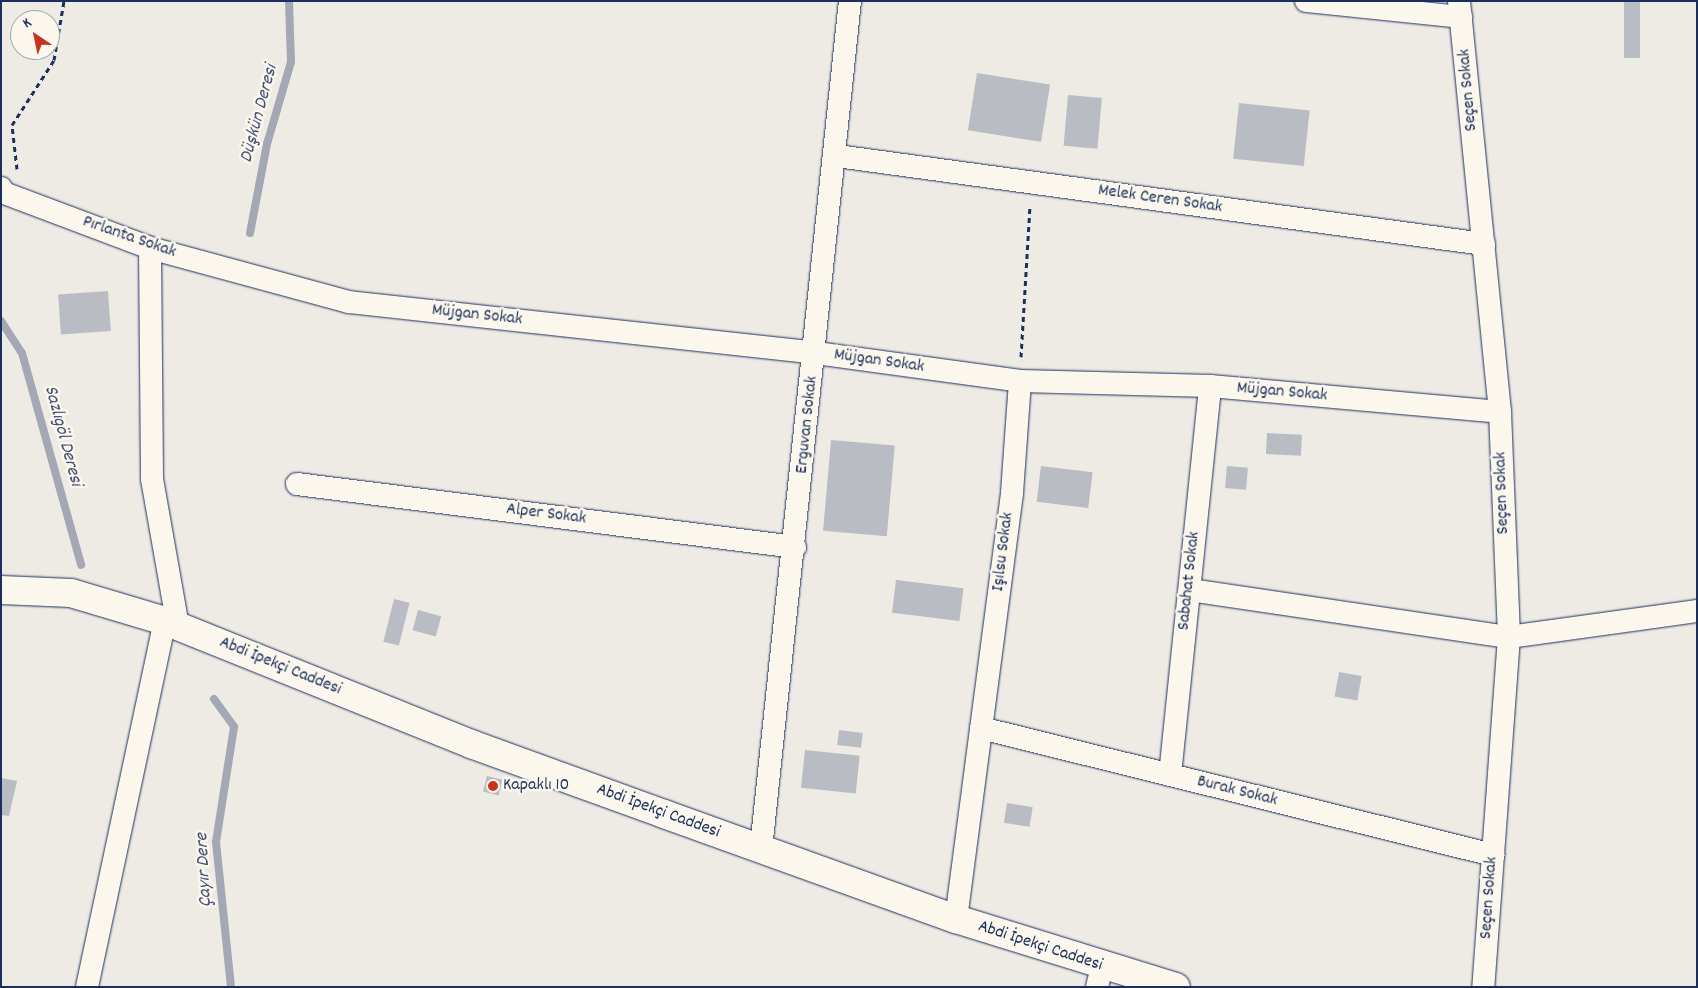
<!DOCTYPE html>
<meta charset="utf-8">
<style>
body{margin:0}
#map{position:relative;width:1698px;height:988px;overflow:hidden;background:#eeebe4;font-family:Dekko,sans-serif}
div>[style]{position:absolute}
.stream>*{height:8px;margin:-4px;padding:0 4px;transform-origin:4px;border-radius:4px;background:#a3a8b4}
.building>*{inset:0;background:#b9bcc3;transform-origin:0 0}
.path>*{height:3px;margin-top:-1.5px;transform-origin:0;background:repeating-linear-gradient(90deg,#1b2f5e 0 5px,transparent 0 9px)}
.roads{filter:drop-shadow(0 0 1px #1b2f5e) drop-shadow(0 0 1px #1b2f5e)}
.street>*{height:22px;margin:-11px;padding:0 11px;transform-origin:11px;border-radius:11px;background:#fbf7ec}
.secondary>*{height:28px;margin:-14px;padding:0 14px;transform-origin:14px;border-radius:14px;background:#fbf7ec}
.dots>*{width:14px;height:14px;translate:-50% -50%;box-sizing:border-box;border:2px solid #fbf7ec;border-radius:50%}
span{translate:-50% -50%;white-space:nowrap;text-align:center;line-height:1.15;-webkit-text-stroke:5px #fbf7ec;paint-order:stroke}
.street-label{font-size:18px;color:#1b2f5e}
.poi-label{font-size:18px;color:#1b2f5e}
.left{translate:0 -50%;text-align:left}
.water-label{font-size:19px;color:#445378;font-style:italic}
.frame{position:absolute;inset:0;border:2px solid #1b2f5e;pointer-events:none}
.north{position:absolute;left:10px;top:10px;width:50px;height:50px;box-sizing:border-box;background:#fbf7ec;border:1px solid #a1a7b3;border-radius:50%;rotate:326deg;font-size:14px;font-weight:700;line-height:20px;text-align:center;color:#1b2f5e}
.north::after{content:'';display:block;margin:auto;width:18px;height:22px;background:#c8321e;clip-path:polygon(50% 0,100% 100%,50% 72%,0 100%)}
</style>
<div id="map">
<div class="stream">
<i style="left:250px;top:233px;width:91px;rotate:-79.2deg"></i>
<i style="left:267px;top:144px;width:85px;rotate:-73.7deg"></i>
<i style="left:291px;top:62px;width:61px;rotate:-91.9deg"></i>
<i style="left:1px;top:321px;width:38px;rotate:57deg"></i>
<i style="left:22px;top:353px;width:220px;rotate:74.4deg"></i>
<i style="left:214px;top:699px;width:34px;rotate:54deg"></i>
<i style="left:234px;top:727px;width:116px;rotate:98.9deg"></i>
<i style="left:216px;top:842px;width:146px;rotate:84.1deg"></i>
</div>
<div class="building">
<i style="left:1624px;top:2px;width:16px;height:56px"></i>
<i style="left:977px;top:73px;width:74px;height:58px;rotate:9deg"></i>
<i style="left:1068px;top:95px;width:34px;height:51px;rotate:5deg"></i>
<i style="left:1239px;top:103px;width:71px;height:56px;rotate:6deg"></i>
<i style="left:108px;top:291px;width:40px;height:50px;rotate:86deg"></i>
<i style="left:1267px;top:433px;width:35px;height:21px;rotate:3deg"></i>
<i style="left:831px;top:440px;width:64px;height:91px;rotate:5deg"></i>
<i style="left:1041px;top:466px;width:52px;height:36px;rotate:7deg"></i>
<i style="left:1227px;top:466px;width:21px;height:22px;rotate:5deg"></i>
<i style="left:896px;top:580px;width:68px;height:33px;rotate:7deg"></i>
<i style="left:394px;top:599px;width:16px;height:44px;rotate:14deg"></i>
<i style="left:418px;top:610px;width:24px;height:21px;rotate:15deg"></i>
<i style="left:1339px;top:672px;width:23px;height:25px;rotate:10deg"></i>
<i style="left:839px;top:730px;width:24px;height:15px;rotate:7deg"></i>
<i style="left:805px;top:750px;width:55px;height:38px;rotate:6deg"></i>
<i style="left:487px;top:776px;width:16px;height:16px;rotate:14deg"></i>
<i style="clip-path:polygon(1px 778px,17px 781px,9px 816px,1px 815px)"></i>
<i style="left:1007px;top:803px;width:26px;height:20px;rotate:9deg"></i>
</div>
<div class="path">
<i style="left:17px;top:169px;width:44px;rotate:-96.5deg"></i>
<i style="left:12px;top:125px;width:77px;rotate:-57.1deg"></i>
<i style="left:54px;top:60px;width:60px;rotate:-80.4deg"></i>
<i style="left:1021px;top:357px;width:151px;rotate:-86.6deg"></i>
</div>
<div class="roads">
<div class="street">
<i style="left:1306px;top:1px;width:156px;rotate:5.9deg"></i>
<i style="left:1459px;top:1px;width:413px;rotate:84.3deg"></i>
<i style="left:1500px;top:412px;width:225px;rotate:87.7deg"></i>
<i style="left:1509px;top:637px;width:351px;rotate:94.2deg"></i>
<i style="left:837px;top:156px;width:653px;rotate:7.75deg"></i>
<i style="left:1px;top:188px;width:6px;rotate:59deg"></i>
<i style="left:4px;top:193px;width:156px;rotate:20.6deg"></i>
<i style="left:150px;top:248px;width:206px;rotate:15.2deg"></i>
<i style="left:349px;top:302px;width:470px;rotate:6.2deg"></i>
<i style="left:816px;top:353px;width:206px;rotate:7.8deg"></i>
<i style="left:1020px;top:381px;width:190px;rotate:1.5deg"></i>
<i style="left:1210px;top:386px;width:291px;rotate:5.1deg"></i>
<i style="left:150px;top:248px;width:231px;rotate:89.5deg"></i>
<i style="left:152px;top:479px;width:149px;rotate:80deg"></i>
<i style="left:297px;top:484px;width:502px;rotate:7.21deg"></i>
<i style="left:1190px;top:590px;width:322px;rotate:8.4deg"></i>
<i style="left:1509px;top:637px;width:190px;rotate:-7.9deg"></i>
<i style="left:981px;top:728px;width:528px;rotate:13.93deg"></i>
<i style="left:1170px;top:775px;width:391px;rotate:-84.1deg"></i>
<i style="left:761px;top:849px;width:853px;rotate:-84.01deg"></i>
<i style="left:956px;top:919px;width:430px;rotate:-82.5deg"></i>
<i style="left:1012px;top:493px;width:112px;rotate:-85.9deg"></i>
<i style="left:87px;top:987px;width:374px;rotate:-78deg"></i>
<i style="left:1097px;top:987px;width:21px;rotate:-76deg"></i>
</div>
<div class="secondary">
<i style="left:1px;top:590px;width:70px;rotate:2.5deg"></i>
<i style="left:71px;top:593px;width:98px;rotate:16.6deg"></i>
<i style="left:165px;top:621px;width:330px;rotate:21.9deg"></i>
<i style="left:471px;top:744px;width:205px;rotate:19.9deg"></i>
<i style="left:664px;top:814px;width:310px;rotate:19.8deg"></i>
<i style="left:956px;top:919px;width:230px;rotate:17.2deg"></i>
</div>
</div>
<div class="dots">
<i style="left:493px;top:786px;background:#c8321e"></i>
</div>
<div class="street-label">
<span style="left:1469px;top:90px;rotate:-95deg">Seçen Sokak</span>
<span style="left:1160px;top:200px;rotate:8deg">Melek Ceren Sokak</span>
<span style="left:129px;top:238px;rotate:19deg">Pırlanta Sokak</span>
<span style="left:477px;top:316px;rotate:6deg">Müjgan Sokak</span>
<span style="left:879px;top:362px;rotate:8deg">Müjgan Sokak</span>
<span style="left:1282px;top:393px;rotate:5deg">Müjgan Sokak</span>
<span style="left:808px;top:425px;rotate:-84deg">Erguvan Sokak</span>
<span style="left:1503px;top:493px;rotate:-92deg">Seçen Sokak</span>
<span style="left:546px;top:515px;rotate:7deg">Alper Sokak</span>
<span style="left:1004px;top:552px;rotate:-83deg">Işılsu Sokak</span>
<span style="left:1190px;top:581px;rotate:-84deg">Sabahat Sokak</span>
<span style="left:280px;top:667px;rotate:22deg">Abdi İpekçi Caddesi</span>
<span style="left:1237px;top:792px;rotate:14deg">Burak Sokak</span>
<span style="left:658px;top:812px;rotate:20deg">Abdi İpekçi Caddesi</span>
<span style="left:1490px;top:898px;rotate:-86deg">Seçen Sokak</span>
<span style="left:1040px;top:947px;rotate:18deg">Abdi İpekçi Caddesi</span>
</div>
<div class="poi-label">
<span class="left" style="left:503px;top:786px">Kapaklı 10</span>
</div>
<div class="water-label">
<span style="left:260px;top:114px;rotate:-75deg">Düşkün Deresi</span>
<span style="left:62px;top:436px;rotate:75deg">Sazlıgöl Deresi</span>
<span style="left:205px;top:870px;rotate:-93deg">Çayır Dere</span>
</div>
<div class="frame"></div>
<div class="north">K</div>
</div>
